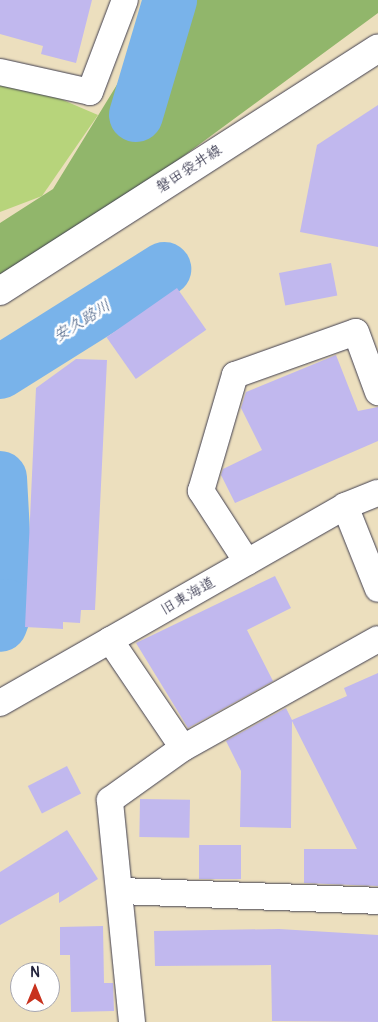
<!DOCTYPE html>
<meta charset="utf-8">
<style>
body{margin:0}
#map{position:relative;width:378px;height:1022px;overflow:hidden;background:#ecdfbe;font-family:Pangolin,"Klee One",sans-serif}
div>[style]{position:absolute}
.green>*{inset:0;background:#b7d47b}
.forest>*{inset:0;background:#91b66b}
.river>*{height:54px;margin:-27px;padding:0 27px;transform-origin:27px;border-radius:27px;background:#79b3ea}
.building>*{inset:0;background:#c1b8ee;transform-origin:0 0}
.roads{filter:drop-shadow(0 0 1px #403e4f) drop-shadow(0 0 1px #403e4f)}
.minor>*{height:26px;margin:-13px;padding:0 13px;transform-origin:13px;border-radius:13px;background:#fff}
.secondary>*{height:28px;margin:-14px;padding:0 14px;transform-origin:14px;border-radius:14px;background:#fff}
span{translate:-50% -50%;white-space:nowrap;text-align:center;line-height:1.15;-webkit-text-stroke:5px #fff;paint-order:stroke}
.street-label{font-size:15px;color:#22223b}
.water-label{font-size:16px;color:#455c81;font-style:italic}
.north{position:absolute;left:10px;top:962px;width:50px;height:50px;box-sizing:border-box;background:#fff;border:1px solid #a7a7b1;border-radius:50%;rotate:0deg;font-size:14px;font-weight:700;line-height:20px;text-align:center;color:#22223b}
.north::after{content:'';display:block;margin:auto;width:18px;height:22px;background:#c8321e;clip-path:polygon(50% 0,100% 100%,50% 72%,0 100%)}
</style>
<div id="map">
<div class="green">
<i style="clip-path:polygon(0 73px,98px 115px,42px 196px,0 212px)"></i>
</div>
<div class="forest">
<i style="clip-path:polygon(149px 0,378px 0,378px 13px,0 291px,0 223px,53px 189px,118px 83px)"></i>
</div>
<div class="river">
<i style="left:136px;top:115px;width:120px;rotate:-73.5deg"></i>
<i style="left:0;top:372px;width:194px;rotate:-32.1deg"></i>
<i style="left:0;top:478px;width:128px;rotate:86.9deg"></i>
<i style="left:7px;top:606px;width:20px;rotate:110deg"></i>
</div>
<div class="building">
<i style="clip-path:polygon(0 0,92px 0,76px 63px,41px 54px,43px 46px,0 34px)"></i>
<i style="clip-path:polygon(378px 105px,378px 247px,300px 232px,317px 145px)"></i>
<i style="left:331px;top:263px;width:33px;height:53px;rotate:79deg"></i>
<i style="left:177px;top:288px;width:51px;height:86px;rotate:55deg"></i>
<i style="clip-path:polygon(336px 355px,358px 411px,378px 407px,378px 441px,235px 503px,221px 475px,223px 469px,262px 450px,241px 408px,246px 392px)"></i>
<i style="clip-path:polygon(76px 359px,107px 360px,95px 610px,81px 610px,80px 623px,63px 622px,63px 629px,25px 627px,36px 388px)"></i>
<i style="clip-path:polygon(275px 576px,291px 608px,247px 630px,273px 681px,188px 728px,136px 643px)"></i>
<i style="clip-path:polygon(378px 673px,378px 886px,304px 883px,304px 849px,357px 849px,292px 721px,291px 828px,240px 827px,241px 771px,226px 741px,286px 708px,292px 720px,347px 696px,344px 688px)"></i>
<i style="left:67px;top:766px;width:31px;height:44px;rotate:63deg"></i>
<i style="left:140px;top:799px;width:50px;height:38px;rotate:1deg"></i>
<i style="clip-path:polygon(67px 830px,98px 879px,59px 903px,59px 892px,0 925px,0 872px)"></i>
<i style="left:199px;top:845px;width:42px;height:34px"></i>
<i style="clip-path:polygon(103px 926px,104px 983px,113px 983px,114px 1011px,71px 1012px,70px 955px,60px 955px,60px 927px)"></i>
<i style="clip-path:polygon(279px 929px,378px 935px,378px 1022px,272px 1021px,271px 965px,155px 966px,154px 931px)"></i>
</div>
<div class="roads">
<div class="minor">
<i style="left:0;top:72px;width:92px;rotate:12.5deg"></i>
<i style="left:90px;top:92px;width:98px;rotate:-69.2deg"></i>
<i style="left:345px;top:506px;width:89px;rotate:68.3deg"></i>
<i style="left:247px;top:562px;width:85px;rotate:-122.9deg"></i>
<i style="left:201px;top:491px;width:121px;rotate:-73.7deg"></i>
<i style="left:235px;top:375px;width:128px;rotate:-19.6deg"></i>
<i style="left:356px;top:332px;width:64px;rotate:69.9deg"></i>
<i style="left:110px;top:640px;width:130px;rotate:55.9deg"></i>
<i style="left:0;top:703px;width:397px;rotate:-29.7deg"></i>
<i style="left:345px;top:506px;width:35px;rotate:-22deg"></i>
<i style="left:121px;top:891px;width:257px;rotate:2.2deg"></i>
<i style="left:132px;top:1022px;width:223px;rotate:-95.7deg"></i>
<i style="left:110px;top:800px;width:90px;rotate:-35.5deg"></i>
<i style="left:183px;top:748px;width:223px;rotate:-29.2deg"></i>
</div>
<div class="secondary">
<i style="left:0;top:291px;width:449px;rotate:-32.7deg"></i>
</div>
</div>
<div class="street-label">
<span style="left:189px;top:169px;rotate:-33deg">磐田袋井線</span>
<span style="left:188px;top:596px;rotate:-30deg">旧東海道</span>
</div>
<div class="water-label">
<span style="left:82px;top:321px;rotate:-32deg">安久路川</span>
</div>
<div class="north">N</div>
</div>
